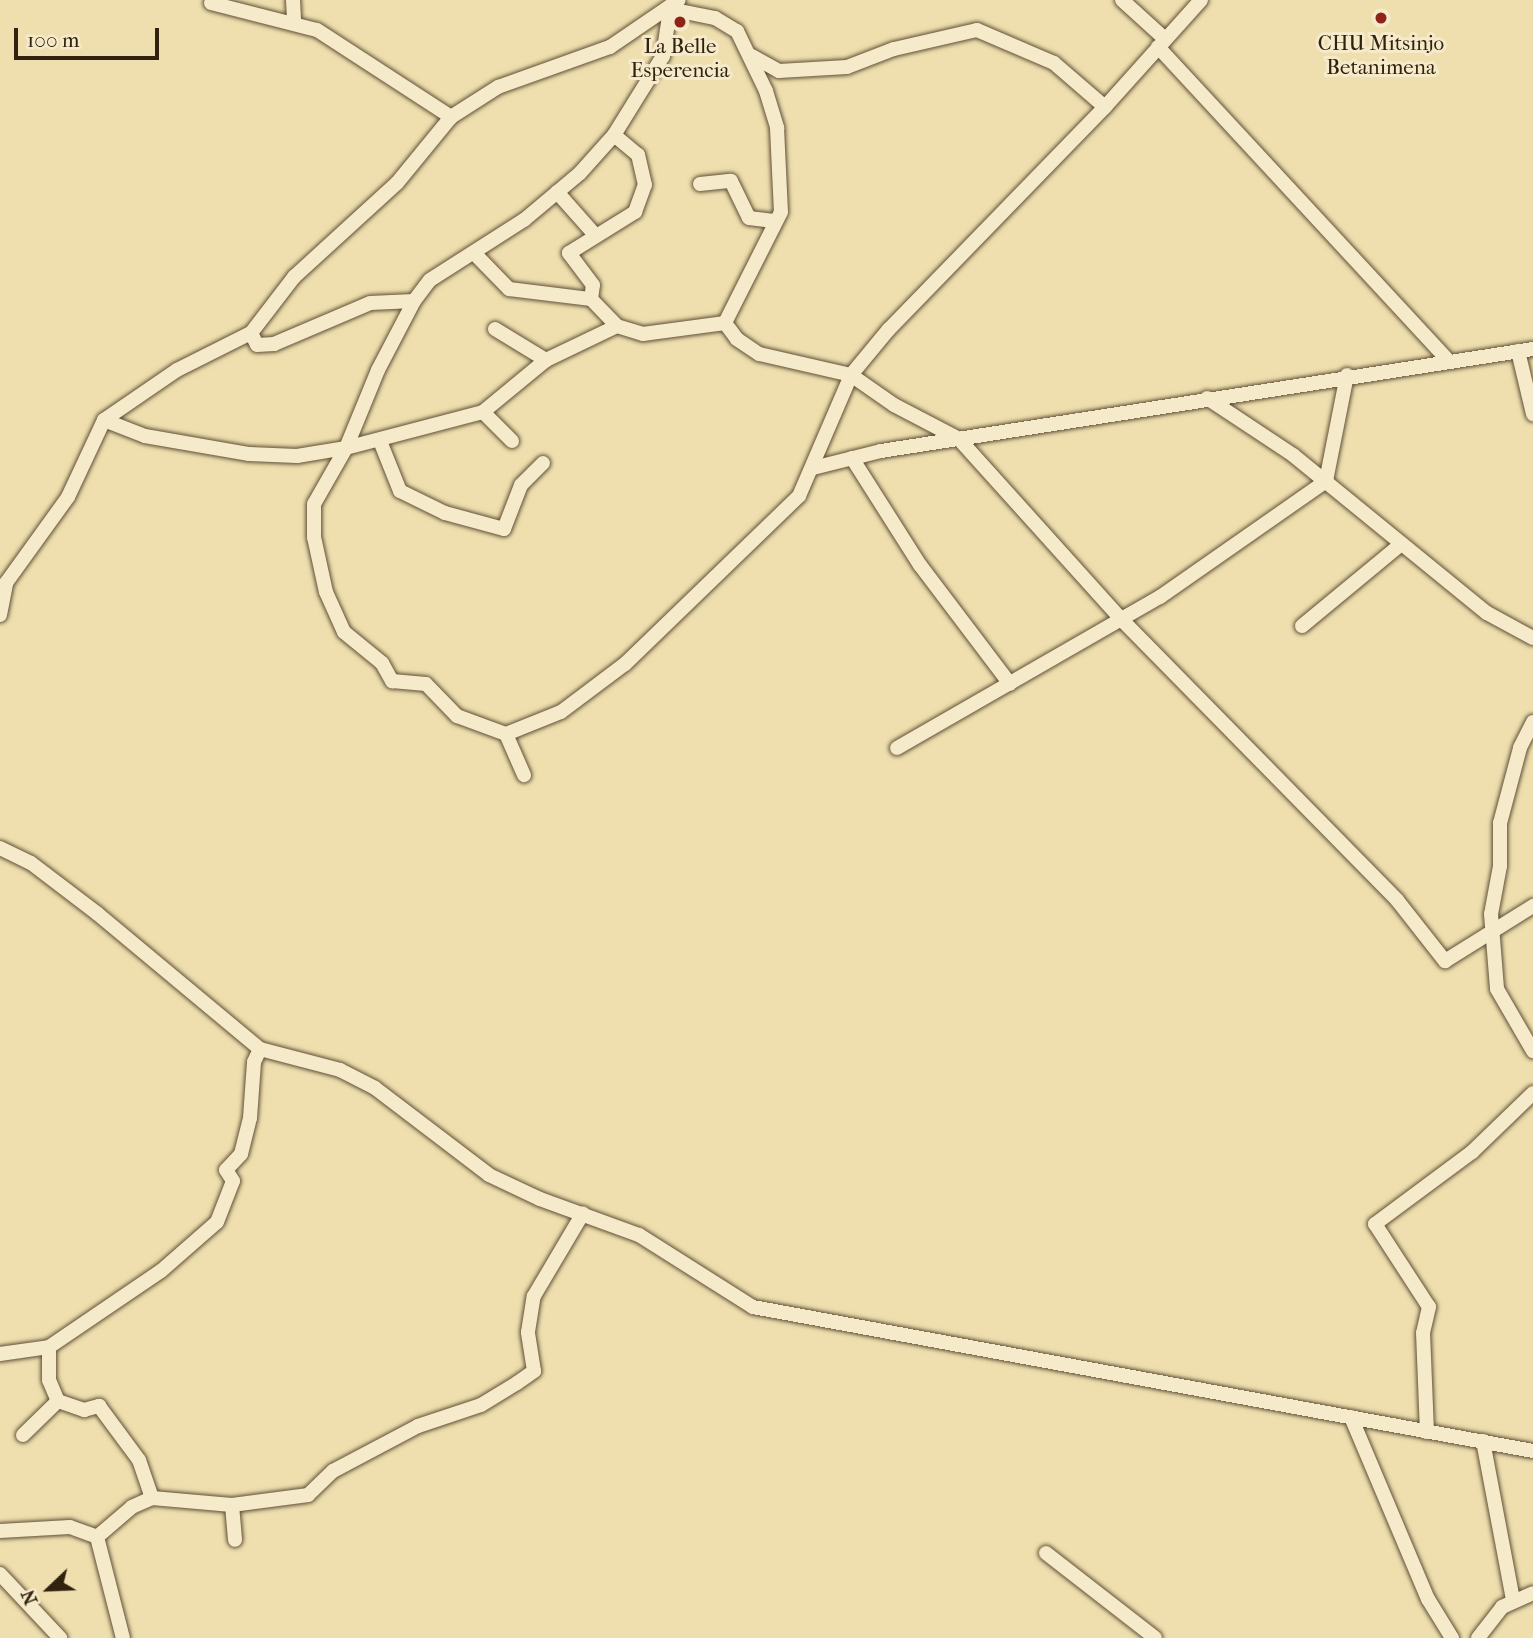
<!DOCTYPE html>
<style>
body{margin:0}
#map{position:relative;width:1533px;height:1638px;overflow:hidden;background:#efdfae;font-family:"IM FELL French Canon",serif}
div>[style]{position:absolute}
.roads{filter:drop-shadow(0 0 2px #605037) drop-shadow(0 0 2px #605037)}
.minor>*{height:14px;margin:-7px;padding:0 7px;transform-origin:7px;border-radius:7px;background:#f5eaca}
.dots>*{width:19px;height:19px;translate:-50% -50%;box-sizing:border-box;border:4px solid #f5eaca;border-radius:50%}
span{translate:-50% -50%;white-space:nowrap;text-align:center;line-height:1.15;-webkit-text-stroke:6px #f5eaca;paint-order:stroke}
.poi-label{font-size:21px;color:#31210f}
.north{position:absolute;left:14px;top:1554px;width:70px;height:70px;-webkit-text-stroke:5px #f5eaca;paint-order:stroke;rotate:247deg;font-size:19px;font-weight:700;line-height:28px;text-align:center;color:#31210f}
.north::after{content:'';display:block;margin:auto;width:24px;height:32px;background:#31210f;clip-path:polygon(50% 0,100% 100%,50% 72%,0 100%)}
.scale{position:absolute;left:14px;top:28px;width:145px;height:32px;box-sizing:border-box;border:4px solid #31210f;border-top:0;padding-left:9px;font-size:21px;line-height:24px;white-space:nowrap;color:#31210f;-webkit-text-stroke:5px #f5eaca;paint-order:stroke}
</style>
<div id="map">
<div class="roads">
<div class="minor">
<i style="left:293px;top:0;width:21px;rotate:87deg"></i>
<i style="left:1122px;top:0;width:58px;rotate:42.2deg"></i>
<i style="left:1201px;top:0;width:144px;rotate:131.9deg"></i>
<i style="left:1105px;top:107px;width:310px;rotate:134.2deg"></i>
<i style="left:889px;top:329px;width:60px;rotate:129.6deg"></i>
<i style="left:851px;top:375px;width:94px;rotate:-167.1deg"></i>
<i style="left:759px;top:354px;width:27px;rotate:-146deg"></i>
<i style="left:737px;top:339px;width:20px;rotate:-127deg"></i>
<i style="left:725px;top:323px;width:83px;rotate:172.4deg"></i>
<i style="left:643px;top:334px;width:27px;rotate:-163deg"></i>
<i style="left:617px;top:326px;width:79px;rotate:154.4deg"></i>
<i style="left:546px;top:360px;width:82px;rotate:140.5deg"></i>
<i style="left:483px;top:412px;width:142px;rotate:165.3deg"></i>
<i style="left:346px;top:448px;width:64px;rotate:119.7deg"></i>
<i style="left:314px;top:504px;width:33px;rotate:90deg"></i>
<i style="left:314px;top:537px;width:56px;rotate:77.7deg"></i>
<i style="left:326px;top:592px;width:44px;rotate:65.8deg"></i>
<i style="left:344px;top:632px;width:49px;rotate:39.2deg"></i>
<i style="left:382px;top:663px;width:21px;rotate:61deg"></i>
<i style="left:392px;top:681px;width:34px;rotate:5deg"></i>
<i style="left:426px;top:684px;width:45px;rotate:45.9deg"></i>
<i style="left:457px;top:716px;width:52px;rotate:20.2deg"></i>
<i style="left:506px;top:734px;width:59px;rotate:-21.8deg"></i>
<i style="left:561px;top:712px;width:80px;rotate:-36.9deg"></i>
<i style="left:625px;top:664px;width:242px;rotate:-44deg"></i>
<i style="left:799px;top:496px;width:132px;rotate:-66.7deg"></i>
<i style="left:851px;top:375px;width:52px;rotate:34.9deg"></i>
<i style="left:894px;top:405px;width:73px;rotate:27.6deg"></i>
<i style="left:959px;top:439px;width:244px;rotate:48deg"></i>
<i style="left:1122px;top:620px;width:392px;rotate:45.5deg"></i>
<i style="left:1397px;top:900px;width:78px;rotate:51.8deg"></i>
<i style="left:1445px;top:961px;width:104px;rotate:-32deg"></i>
<i style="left:211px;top:3px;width:109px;rotate:14.3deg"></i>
<i style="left:317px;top:30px;width:160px;rotate:33deg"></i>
<i style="left:670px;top:9px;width:46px;rotate:11.3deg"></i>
<i style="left:715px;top:18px;width:26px;rotate:31deg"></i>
<i style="left:737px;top:31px;width:67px;rotate:64.2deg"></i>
<i style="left:766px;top:91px;width:39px;rotate:73deg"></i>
<i style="left:777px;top:128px;width:84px;rotate:87.3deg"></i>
<i style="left:781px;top:212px;width:124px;rotate:116.8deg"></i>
<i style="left:1158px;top:47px;width:427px;rotate:47.2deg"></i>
<i style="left:752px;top:56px;width:31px;rotate:29deg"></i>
<i style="left:779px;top:71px;width:68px;rotate:-3.4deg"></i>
<i style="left:847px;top:67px;width:50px;rotate:-21deg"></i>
<i style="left:894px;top:49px;width:85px;rotate:-12.9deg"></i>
<i style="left:977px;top:30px;width:84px;rotate:23.2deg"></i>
<i style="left:1054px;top:63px;width:67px;rotate:40.8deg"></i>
<i style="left:700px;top:184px;width:31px;rotate:-6deg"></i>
<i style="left:731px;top:181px;width:41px;rotate:64.1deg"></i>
<i style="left:749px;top:218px;width:25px;rotate:7deg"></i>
<i style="left:557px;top:192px;width:57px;rotate:48.5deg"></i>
<i style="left:475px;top:254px;width:49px;rotate:45.8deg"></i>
<i style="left:509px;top:289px;width:83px;rotate:7deg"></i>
<i style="left:591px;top:299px;width:37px;rotate:46deg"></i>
<i style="left:591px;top:299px;width:14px;rotate:-82deg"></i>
<i style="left:593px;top:285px;width:40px;rotate:-127deg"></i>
<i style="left:569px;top:253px;width:78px;rotate:-31.8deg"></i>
<i style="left:635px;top:212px;width:29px;rotate:-70deg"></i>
<i style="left:645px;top:185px;width:31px;rotate:-103deg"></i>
<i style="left:638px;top:155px;width:31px;rotate:-140deg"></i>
<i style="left:495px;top:329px;width:60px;rotate:31.3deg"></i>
<i style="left:251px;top:333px;width:13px;rotate:63deg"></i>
<i style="left:257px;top:345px;width:17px;rotate:-3deg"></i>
<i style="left:274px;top:344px;width:104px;rotate:-23.1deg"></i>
<i style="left:370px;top:303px;width:44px;rotate:-2.6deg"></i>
<i style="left:1518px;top:351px;width:65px;rotate:76.6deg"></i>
<i style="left:1207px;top:398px;width:103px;rotate:33.5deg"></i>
<i style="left:1293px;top:455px;width:250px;rotate:39.2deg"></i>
<i style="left:1487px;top:613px;width:52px;rotate:28.5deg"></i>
<i style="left:483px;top:412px;width:41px;rotate:45deg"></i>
<i style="left:104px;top:420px;width:88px;rotate:-34.4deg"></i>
<i style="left:177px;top:370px;width:83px;rotate:-26.6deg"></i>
<i style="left:251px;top:333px;width:71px;rotate:-52.5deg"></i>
<i style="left:294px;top:277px;width:139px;rotate:-42.4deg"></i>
<i style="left:397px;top:183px;width:85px;rotate:-50.7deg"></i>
<i style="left:451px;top:117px;width:56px;rotate:-32.6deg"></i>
<i style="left:498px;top:87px;width:119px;rotate:-19.7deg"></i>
<i style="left:610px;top:47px;width:83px;rotate:-34.3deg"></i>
<i style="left:380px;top:441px;width:54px;rotate:68.2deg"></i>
<i style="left:400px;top:491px;width:50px;rotate:26.1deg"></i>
<i style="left:445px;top:513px;width:61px;rotate:15.2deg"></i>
<i style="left:504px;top:529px;width:47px;rotate:-68.9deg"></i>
<i style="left:521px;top:485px;width:31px;rotate:-45deg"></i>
<i style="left:852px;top:458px;width:127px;rotate:57.6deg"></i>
<i style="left:920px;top:565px;width:149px;rotate:52.9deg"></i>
<i style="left:813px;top:468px;width:70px;rotate:-14deg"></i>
<i style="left:881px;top:451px;width:660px;rotate:-8.89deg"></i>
<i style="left:0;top:615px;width:33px;rotate:-79deg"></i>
<i style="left:6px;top:583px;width:106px;rotate:-54.2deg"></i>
<i style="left:68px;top:497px;width:85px;rotate:-64.9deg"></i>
<i style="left:104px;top:420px;width:44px;rotate:21.3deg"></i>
<i style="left:145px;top:436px;width:106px;rotate:9.8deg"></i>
<i style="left:249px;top:454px;width:48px;rotate:2.4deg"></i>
<i style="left:297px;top:456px;width:50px;rotate:-9.3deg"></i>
<i style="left:346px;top:448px;width:84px;rotate:-67.7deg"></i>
<i style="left:378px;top:370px;width:78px;rotate:-62.4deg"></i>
<i style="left:414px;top:301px;width:26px;rotate:-53deg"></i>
<i style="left:430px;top:280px;width:112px;rotate:-32.6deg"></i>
<i style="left:524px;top:220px;width:73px;rotate:-40deg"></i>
<i style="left:580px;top:173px;width:51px;rotate:-48.2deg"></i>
<i style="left:614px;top:135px;width:93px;rotate:-58.2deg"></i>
<i style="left:663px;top:56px;width:48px;rotate:-81.5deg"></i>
<i style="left:1302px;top:626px;width:129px;rotate:-39.6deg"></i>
<i style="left:1533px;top:722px;width:29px;rotate:117deg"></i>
<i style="left:1520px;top:748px;width:78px;rotate:104.9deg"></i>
<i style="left:1500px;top:823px;width:43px;rotate:90deg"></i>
<i style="left:1500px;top:866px;width:49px;rotate:100.6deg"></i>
<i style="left:1491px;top:914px;width:75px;rotate:85.4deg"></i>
<i style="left:1497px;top:989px;width:72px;rotate:59.9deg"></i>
<i style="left:506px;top:734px;width:45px;rotate:66.3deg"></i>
<i style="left:897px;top:748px;width:303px;rotate:-29.9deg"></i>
<i style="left:1160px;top:597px;width:203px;rotate:-34.9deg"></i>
<i style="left:1326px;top:481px;width:108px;rotate:-78.8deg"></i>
<i style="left:0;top:848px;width:34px;rotate:26deg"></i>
<i style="left:31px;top:863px;width:84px;rotate:37.3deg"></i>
<i style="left:98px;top:914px;width:211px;rotate:39.8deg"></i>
<i style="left:260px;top:1049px;width:83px;rotate:14.7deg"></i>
<i style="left:340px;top:1070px;width:39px;rotate:27deg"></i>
<i style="left:375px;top:1088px;width:143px;rotate:37.3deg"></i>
<i style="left:489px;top:1175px;width:56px;rotate:25.2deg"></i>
<i style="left:540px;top:1199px;width:105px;rotate:20deg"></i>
<i style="left:639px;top:1235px;width:135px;rotate:32.3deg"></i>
<i style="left:753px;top:1307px;width:793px;rotate:10.46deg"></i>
<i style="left:49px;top:1347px;width:33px;rotate:90deg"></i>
<i style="left:49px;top:1380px;width:23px;rotate:67deg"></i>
<i style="left:58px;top:1401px;width:28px;rotate:19deg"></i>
<i style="left:84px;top:1410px;width:16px;rotate:-15deg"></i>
<i style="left:99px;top:1406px;width:67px;rotate:53.5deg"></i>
<i style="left:139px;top:1460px;width:40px;rotate:71.1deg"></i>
<i style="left:152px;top:1498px;width:22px;rotate:156deg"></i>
<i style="left:132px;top:1507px;width:46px;rotate:139.4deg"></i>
<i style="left:97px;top:1537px;width:104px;rotate:75.6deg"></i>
<i style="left:0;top:1354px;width:49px;rotate:-8.1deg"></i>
<i style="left:49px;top:1347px;width:135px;rotate:-34.2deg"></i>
<i style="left:161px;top:1271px;width:74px;rotate:-41.2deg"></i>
<i style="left:217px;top:1222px;width:44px;rotate:-68.7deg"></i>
<i style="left:233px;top:1181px;width:13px;rotate:-122deg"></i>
<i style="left:226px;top:1170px;width:22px;rotate:-47deg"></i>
<i style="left:241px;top:1154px;width:37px;rotate:-76deg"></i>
<i style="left:250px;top:1118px;width:56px;rotate:-85.9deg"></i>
<i style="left:254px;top:1062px;width:14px;rotate:-65deg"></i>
<i style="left:1351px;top:1417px;width:198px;rotate:67.1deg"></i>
<i style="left:1428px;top:1599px;width:46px;rotate:58.4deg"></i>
<i style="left:1427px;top:1432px;width:99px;rotate:-92.3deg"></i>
<i style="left:1423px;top:1333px;width:27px;rotate:-77deg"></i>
<i style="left:1429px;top:1307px;width:99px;rotate:-123deg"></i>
<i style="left:1375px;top:1224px;width:121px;rotate:-36.6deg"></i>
<i style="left:1472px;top:1152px;width:85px;rotate:-44deg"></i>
<i style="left:23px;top:1435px;width:49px;rotate:-44.2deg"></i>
<i style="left:1483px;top:1441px;width:162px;rotate:79.3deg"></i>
<i style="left:152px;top:1498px;width:80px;rotate:5deg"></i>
<i style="left:232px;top:1505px;width:77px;rotate:-7.5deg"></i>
<i style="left:308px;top:1495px;width:35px;rotate:-44deg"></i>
<i style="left:333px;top:1471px;width:96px;rotate:-27.9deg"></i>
<i style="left:418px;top:1426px;width:66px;rotate:-18.4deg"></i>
<i style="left:481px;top:1405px;width:42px;rotate:-31.4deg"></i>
<i style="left:517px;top:1383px;width:21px;rotate:-35deg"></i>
<i style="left:534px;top:1371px;width:39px;rotate:-99deg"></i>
<i style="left:528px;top:1332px;width:36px;rotate:-81deg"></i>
<i style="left:534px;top:1296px;width:96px;rotate:-59.4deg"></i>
<i style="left:232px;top:1505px;width:35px;rotate:85deg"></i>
<i style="left:0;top:1531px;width:70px;rotate:-3.3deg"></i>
<i style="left:70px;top:1527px;width:29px;rotate:20deg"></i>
<i style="left:1046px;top:1553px;width:138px;rotate:37.9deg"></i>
<i style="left:0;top:1574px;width:88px;rotate:46.8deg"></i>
<i style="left:1478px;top:1638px;width:39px;rotate:-52deg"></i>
<i style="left:1502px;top:1607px;width:34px;rotate:-24deg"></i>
</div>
</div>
<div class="dots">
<i style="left:1381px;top:18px;background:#8f2418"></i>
<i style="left:680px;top:22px;background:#8f2418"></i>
</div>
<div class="poi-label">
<span style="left:1381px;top:55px">CHU Mitsinjo<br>Betanimena</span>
<span style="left:680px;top:58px">La Belle<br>Esperencia</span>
</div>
<div class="north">N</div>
<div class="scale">100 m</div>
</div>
